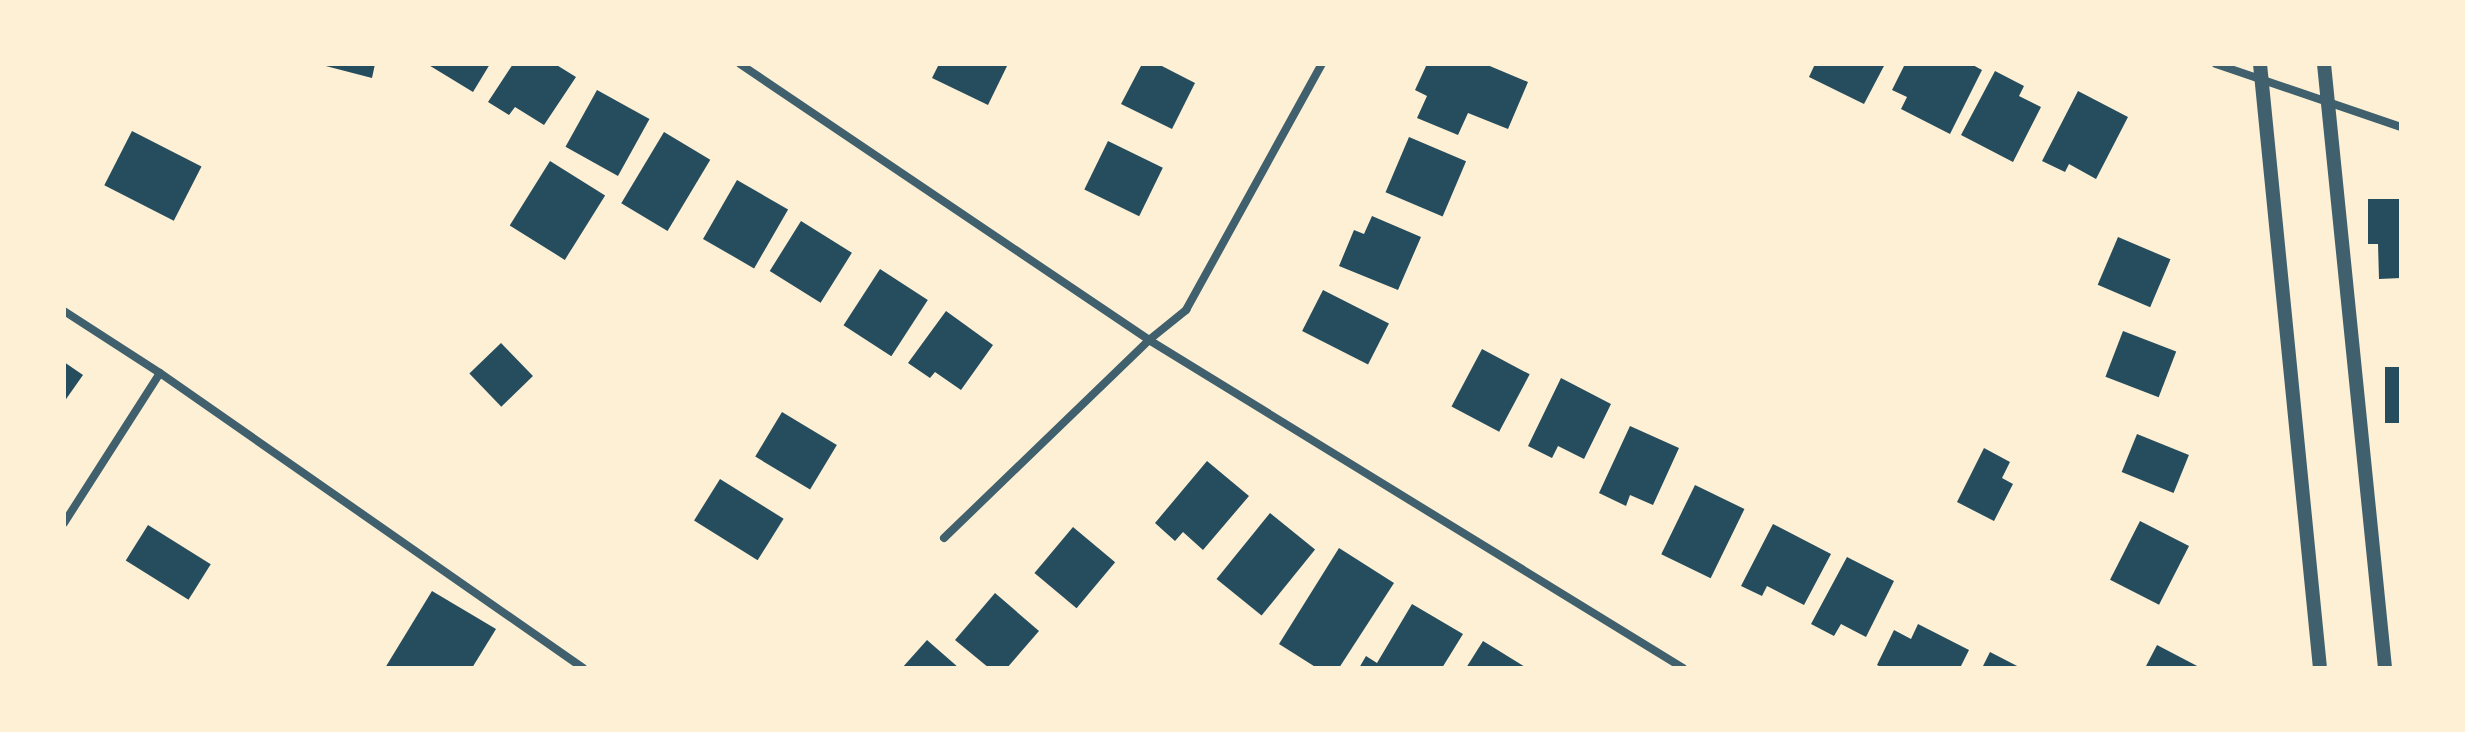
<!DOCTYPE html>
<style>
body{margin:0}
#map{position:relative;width:2465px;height:732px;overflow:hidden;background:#fdf0d5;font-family:"IBM Plex Serif",serif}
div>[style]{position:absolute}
.building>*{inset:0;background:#264d5e;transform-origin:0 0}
.minor>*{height:8px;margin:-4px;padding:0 4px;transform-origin:4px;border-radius:4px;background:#3f606c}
.tertiary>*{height:14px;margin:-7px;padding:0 7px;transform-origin:7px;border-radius:7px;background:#3f606c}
span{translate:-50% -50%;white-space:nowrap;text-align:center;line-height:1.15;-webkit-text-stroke:7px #fdf0d5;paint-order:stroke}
.frame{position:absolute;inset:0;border:66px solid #fdf0d5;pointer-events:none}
</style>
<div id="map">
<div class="building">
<i style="clip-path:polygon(318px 64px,375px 64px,372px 78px)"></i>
<i style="clip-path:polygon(427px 64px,490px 64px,473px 92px)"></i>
<i style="clip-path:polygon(513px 64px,555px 64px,576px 77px,544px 125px,515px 107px,509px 115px,488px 102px)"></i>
<i style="clip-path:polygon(939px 64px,1008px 64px,988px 105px,932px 78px)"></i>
<i style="clip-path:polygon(1142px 64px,1158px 64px,1195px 83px,1172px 129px,1121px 104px)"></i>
<i style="clip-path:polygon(1427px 64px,1485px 64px,1528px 82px,1508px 129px,1468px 113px,1458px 135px,1417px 118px,1427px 96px,1415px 90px)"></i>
<i style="clip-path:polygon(1815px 64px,1885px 64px,1864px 104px,1809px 77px)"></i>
<i style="clip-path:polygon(1905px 64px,1971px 64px,1982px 70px,1950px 134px,1901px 109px,1907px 97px,1892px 90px)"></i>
<i style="clip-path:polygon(1995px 71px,2024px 86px,2019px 96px,2041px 107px,2013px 162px,1961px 135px)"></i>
<i style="left:597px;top:90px;width:60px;height:65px;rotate:29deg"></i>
<i style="clip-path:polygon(2078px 91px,2128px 117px,2096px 179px,2069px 164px,2065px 172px,2042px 161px)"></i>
<i style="left:132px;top:131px;width:78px;height:61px;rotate:27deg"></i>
<i style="left:664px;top:132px;width:54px;height:83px;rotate:31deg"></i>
<i style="left:1409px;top:137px;width:62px;height:60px;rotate:23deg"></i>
<i style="left:1108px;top:141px;width:61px;height:54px;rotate:26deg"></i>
<i style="left:550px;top:161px;width:65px;height:76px;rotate:32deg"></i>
<i style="left:737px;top:180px;width:59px;height:68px;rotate:30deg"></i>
<i style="clip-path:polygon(2368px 199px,2401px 199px,2401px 278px,2379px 279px,2378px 244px,2368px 244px)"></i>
<i style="clip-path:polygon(1372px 216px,1421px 237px,1398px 290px,1339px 266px,1354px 230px,1364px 234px)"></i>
<i style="left:801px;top:221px;width:60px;height:59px;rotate:32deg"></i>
<i style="left:2118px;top:237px;width:57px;height:52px;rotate:23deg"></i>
<i style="left:880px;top:269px;width:57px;height:67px;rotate:33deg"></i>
<i style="left:1323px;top:290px;width:74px;height:46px;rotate:27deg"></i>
<i style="clip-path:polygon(946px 311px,993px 345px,961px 390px,935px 372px,930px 378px,908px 363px)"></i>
<i style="left:2123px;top:331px;width:57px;height:49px;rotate:21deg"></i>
<i style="left:501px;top:343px;width:46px;height:44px;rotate:46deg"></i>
<i style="left:1482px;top:349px;width:54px;height:65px;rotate:28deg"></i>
<i style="clip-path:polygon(64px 362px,83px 375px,64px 402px)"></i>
<i style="left:2385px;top:367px;width:16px;height:56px"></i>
<i style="clip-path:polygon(1561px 378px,1611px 404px,1584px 459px,1558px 446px,1552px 458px,1528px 446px)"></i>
<i style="left:782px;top:412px;width:64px;height:52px;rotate:31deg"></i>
<i style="clip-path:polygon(1630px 426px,1679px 448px,1653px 505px,1630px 495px,1626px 506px,1599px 493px)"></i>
<i style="left:2137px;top:434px;width:56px;height:41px;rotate:22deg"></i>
<i style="clip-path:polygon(1984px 448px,2010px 462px,2002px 478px,2013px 484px,1994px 521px,1957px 502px)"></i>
<i style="clip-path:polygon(1207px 461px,1249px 496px,1203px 550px,1183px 532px,1175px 541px,1155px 523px)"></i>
<i style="left:720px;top:479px;width:75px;height:49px;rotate:32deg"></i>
<i style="left:1695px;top:485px;width:55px;height:77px;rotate:26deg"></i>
<i style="left:1270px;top:513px;width:58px;height:85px;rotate:39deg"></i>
<i style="left:2140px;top:521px;width:55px;height:66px;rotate:27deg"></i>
<i style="clip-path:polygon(1773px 524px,1831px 554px,1804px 605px,1767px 586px,1762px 596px,1741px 586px)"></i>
<i style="left:148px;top:525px;width:74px;height:42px;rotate:32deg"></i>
<i style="left:1073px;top:527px;width:55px;height:60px;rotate:40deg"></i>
<i style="clip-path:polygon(1339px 548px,1394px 583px,1339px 668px,1317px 668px,1279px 644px)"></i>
<i style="clip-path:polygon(1847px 557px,1894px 581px,1866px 637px,1841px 624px,1834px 636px,1811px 624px)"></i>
<i style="clip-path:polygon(432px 591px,496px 629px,472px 668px,385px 668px)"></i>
<i style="clip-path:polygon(995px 593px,1039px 631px,1007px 668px,989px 668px,955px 640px)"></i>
<i style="clip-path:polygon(1412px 604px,1463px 634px,1442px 668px,1359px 668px,1366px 656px,1377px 663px)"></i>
<i style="clip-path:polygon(1918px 624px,1969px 650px,1960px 668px,1883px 668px,1877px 665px,1894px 630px,1911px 639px)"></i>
<i style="clip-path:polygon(927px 640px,959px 668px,902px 668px)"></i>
<i style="clip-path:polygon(1483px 641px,1527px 668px,1466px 668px)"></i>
<i style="clip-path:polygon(2157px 645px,2201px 668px,2145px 668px)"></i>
<i style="clip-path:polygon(1990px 652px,2021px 668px,1982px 668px)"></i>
</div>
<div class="minor">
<i style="left:740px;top:64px;width:493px;rotate:34deg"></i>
<i style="left:1149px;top:340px;width:627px;rotate:31.56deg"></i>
<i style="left:2216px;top:64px;width:195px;rotate:18.8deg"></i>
<i style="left:64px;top:311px;width:114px;rotate:32.9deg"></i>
<i style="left:160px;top:373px;width:516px;rotate:34.89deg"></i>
<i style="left:64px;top:523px;width:178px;rotate:-57.4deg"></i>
<i style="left:944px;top:538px;width:285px;rotate:-44deg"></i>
<i style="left:1149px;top:340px;width:48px;rotate:-39deg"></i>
<i style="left:1186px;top:310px;width:281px;rotate:-61.1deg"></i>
</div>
<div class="tertiary">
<i style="left:2260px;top:64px;width:607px;rotate:84.33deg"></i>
<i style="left:2324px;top:64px;width:607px;rotate:84.23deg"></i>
</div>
<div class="frame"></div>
</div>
